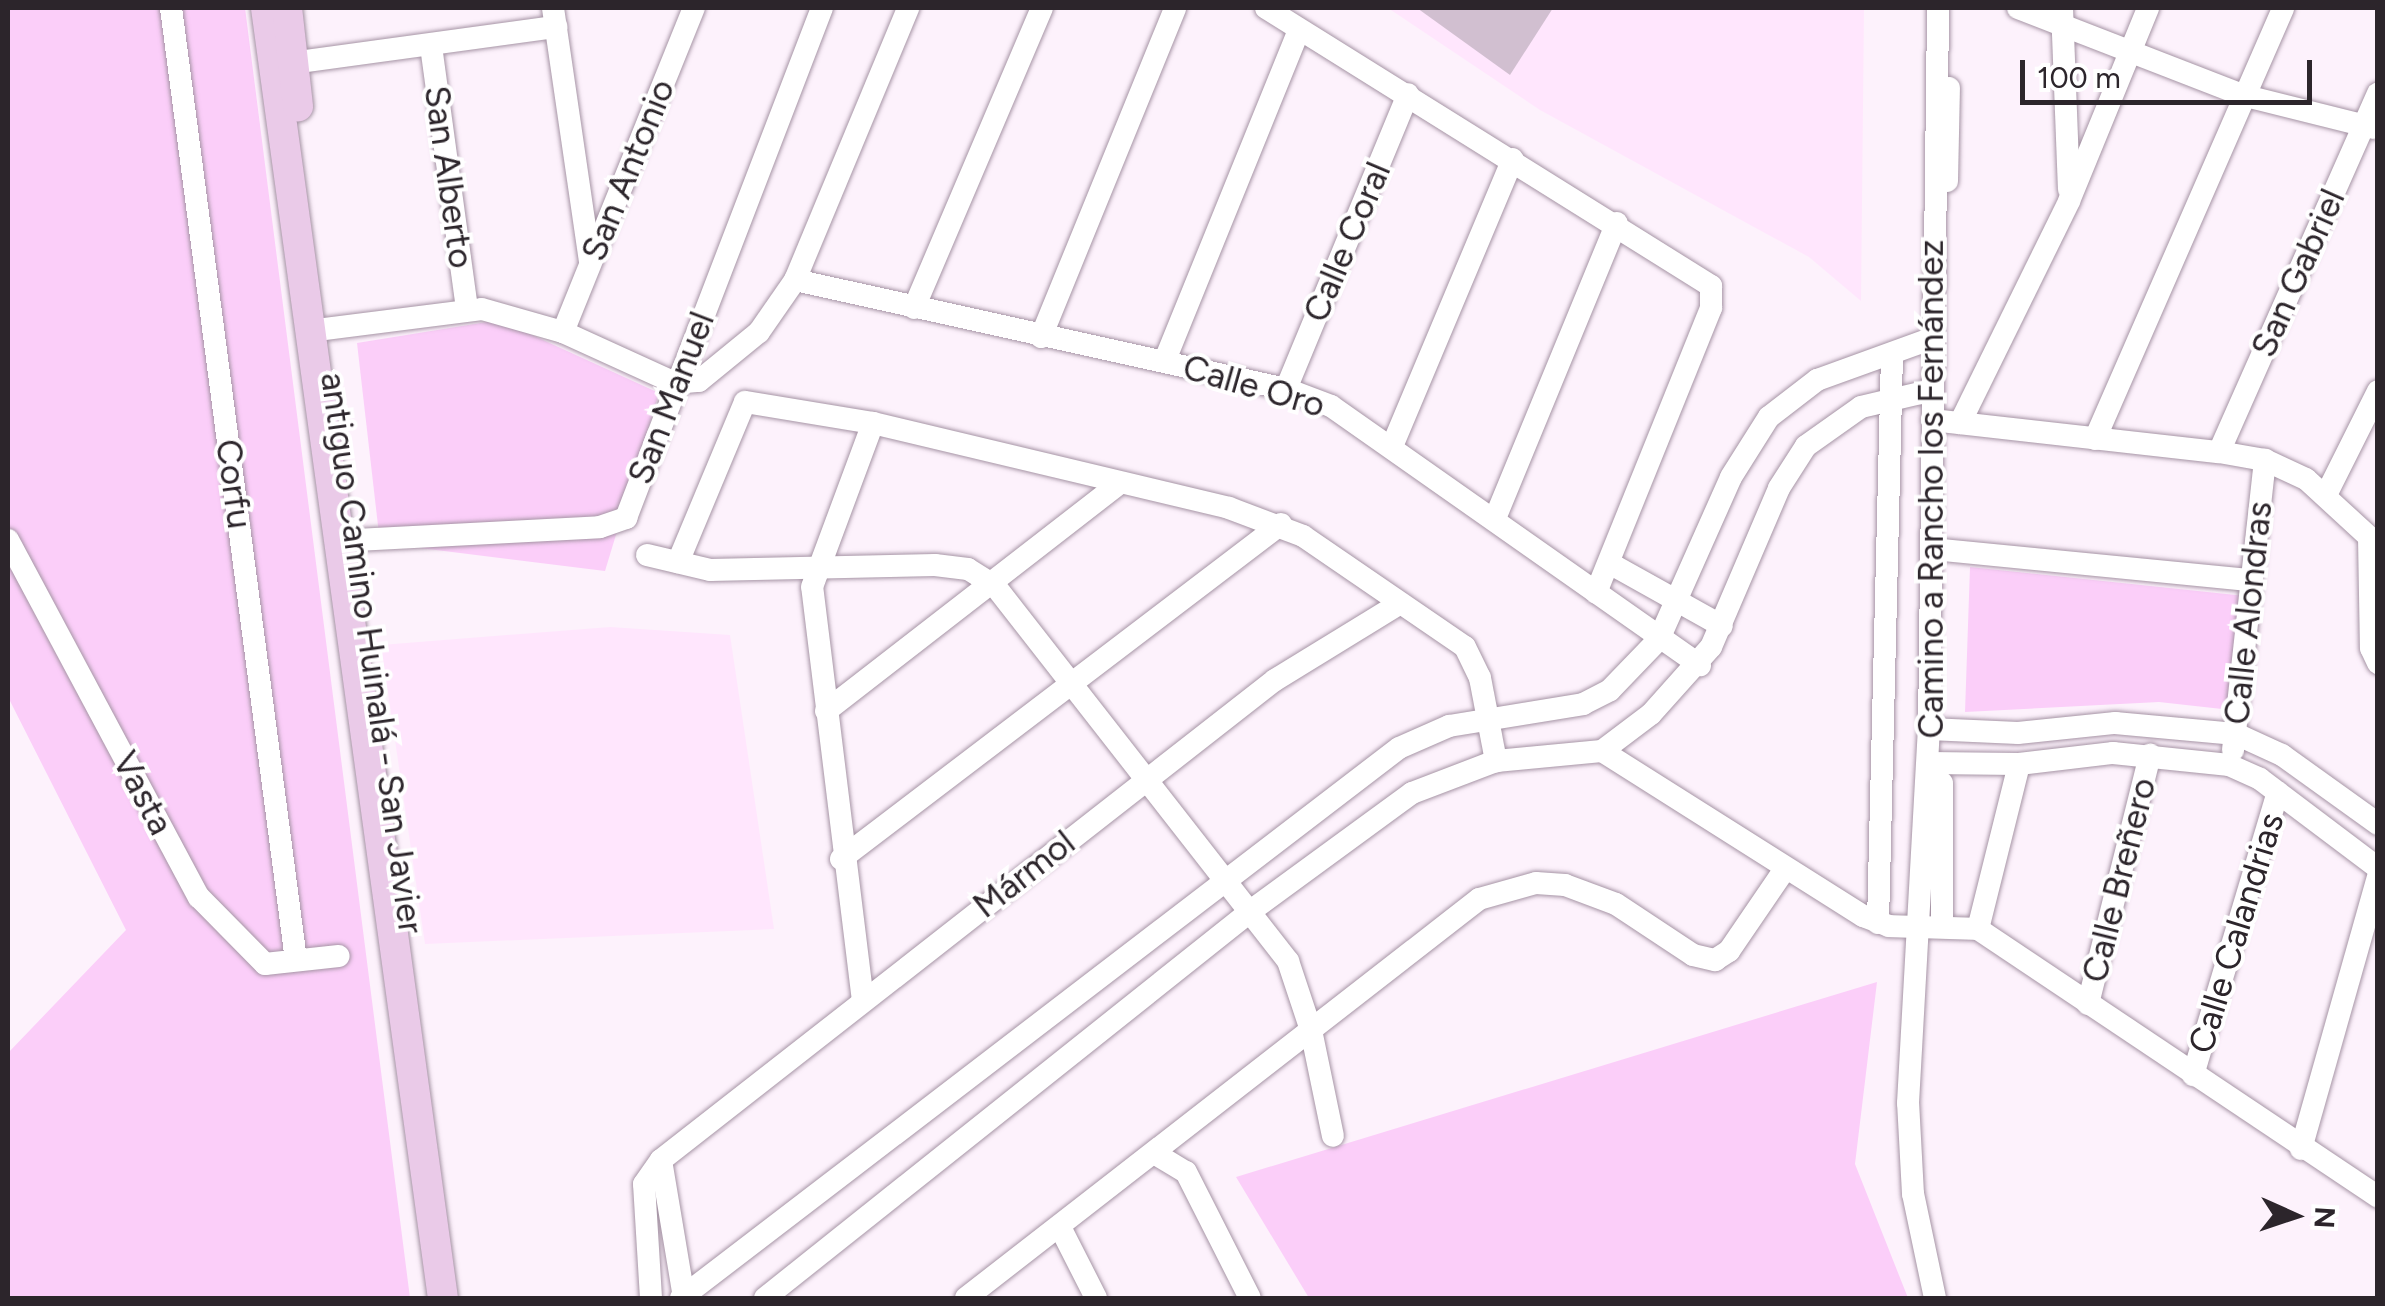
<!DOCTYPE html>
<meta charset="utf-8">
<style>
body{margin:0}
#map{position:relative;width:2385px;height:1306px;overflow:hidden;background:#fdf2fc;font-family:Figtree,sans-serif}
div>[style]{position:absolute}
.built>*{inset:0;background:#ffe6fd}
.green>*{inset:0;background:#fbcef9}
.building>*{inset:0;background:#d1bfd0}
.roads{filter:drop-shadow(0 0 2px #a694a5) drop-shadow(0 0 2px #a694a5)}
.minor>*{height:22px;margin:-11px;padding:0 11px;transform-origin:11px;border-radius:11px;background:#fff}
.major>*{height:30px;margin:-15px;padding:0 15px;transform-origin:15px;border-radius:15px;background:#eacae8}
span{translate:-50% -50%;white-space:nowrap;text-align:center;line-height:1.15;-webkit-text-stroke:8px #fff;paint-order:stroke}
.street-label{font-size:35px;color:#2c252b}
.frame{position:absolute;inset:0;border:10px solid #2c252b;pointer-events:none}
.north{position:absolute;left:2245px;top:1166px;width:100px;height:100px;-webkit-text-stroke:8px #fff;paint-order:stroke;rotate:93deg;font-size:28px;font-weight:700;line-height:40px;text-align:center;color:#2c252b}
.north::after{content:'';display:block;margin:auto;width:35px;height:45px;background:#2c252b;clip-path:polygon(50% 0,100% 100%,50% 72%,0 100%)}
.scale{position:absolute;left:2020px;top:60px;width:292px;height:45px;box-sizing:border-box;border:5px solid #2c252b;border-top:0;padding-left:12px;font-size:30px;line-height:35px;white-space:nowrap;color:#2c252b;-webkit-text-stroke:8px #fff;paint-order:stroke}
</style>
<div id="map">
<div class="built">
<i style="clip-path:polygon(1388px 8px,1864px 8px,1861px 301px,1809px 257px,1540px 110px)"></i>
<i style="clip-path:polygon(610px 627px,730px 635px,774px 929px,425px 944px,381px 645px)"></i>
</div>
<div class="green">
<i style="clip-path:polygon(8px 8px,245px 8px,410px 1298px,8px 1298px,8px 1053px,126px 930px,8px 697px)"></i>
<i style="clip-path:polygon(499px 320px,659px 393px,605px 571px,380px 543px,357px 343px)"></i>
<i style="clip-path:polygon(1970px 567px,2245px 596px,2231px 710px,2159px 702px,1965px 712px)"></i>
<i style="clip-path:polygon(1877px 982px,1855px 1164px,1908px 1298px,1309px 1298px,1236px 1177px)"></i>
</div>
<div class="building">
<i style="clip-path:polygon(1417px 8px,1553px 8px,1510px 75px)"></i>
</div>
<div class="roads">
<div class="minor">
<i style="left:171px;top:8px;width:960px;rotate:82.52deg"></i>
<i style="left:553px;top:8px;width:256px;rotate:81.7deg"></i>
<i style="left:1266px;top:8px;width:525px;rotate:31.99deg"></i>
<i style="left:1711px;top:286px;width:22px;rotate:90deg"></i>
<i style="left:1711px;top:308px;width:307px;rotate:112deg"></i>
<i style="left:2018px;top:8px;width:240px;rotate:21.2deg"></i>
<i style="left:2242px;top:95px;width:136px;rotate:14deg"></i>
<i style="left:2062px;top:8px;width:181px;rotate:87.8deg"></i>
<i style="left:431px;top:46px;width:265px;rotate:82.2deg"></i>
<i style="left:277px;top:65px;width:282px;rotate:-7.8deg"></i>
<i style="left:1947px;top:181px;width:93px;rotate:-88.8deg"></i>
<i style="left:795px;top:280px;width:503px;rotate:12.52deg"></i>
<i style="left:1286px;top:389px;width:48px;rotate:20.7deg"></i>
<i style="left:1331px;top:406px;width:451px;rotate:35.1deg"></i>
<i style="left:914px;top:308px;width:326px;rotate:-66.9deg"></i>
<i style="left:309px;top:331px;width:174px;rotate:-7.2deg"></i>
<i style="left:482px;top:309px;width:84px;rotate:15.9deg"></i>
<i style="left:563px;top:332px;width:123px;rotate:24.5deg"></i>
<i style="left:675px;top:383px;width:24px;rotate:-5deg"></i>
<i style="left:699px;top:381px;width:77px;rotate:-39.2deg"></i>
<i style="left:759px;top:332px;width:63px;rotate:-55.3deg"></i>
<i style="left:795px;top:280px;width:295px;rotate:-67.4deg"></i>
<i style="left:563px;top:332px;width:349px;rotate:-68deg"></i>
<i style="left:1041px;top:337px;width:355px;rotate:-67.8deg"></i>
<i style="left:1165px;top:360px;width:356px;rotate:-67.9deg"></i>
<i style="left:1286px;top:389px;width:319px;rotate:-67.5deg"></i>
<i style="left:1932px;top:420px;width:289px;rotate:6.4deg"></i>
<i style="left:2219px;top:452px;width:47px;rotate:9.9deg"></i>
<i style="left:2265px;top:460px;width:45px;rotate:24.9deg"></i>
<i style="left:2306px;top:479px;width:86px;rotate:42.6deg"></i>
<i style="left:2369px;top:537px;width:111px;rotate:89deg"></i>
<i style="left:2371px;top:648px;width:17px;rotate:65deg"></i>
<i style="left:1960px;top:423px;width:247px;rotate:-63.8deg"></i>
<i style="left:2069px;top:201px;width:209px;rotate:-67.7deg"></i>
<i style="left:2095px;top:439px;width:470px;rotate:-66.4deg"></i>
<i style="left:1393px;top:444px;width:309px;rotate:-67.2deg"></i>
<i style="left:2219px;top:452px;width:392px;rotate:-66.1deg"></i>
<i style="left:2326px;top:495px;width:116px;rotate:-63.4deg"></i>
<i style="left:1496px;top:516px;width:317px;rotate:-67.6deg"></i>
<i style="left:8px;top:540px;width:405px;rotate:61.9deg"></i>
<i style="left:199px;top:897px;width:94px;rotate:45.4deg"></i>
<i style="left:265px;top:964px;width:74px;rotate:-6.2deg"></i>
<i style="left:337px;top:541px;width:263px;rotate:-3deg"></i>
<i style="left:600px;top:527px;width:28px;rotate:-19deg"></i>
<i style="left:626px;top:518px;width:546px;rotate:-68.98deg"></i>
<i style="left:1932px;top:549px;width:320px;rotate:5.6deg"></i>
<i style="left:647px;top:555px;width:65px;rotate:13.4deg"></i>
<i style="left:710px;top:570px;width:225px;rotate:-1.3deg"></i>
<i style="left:935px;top:565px;width:33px;rotate:7deg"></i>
<i style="left:968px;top:569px;width:32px;rotate:32deg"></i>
<i style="left:995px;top:586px;width:476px;rotate:52deg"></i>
<i style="left:1288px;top:961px;width:73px;rotate:71.6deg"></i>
<i style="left:1311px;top:1030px;width:108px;rotate:78.3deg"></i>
<i style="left:678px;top:562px;width:173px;rotate:-67.3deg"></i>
<i style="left:745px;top:402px;width:130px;rotate:9.3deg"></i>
<i style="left:873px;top:423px;width:366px;rotate:13.4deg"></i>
<i style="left:1229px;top:508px;width:79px;rotate:20.7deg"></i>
<i style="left:1303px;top:536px;width:196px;rotate:34.4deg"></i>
<i style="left:1465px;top:647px;width:34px;rotate:64deg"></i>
<i style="left:1480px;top:678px;width:85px;rotate:79.1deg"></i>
<i style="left:1611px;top:564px;width:127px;rotate:29.2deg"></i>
<i style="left:826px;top:711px;width:371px;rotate:-37.8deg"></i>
<i style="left:1929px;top:729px;width:89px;rotate:2.6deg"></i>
<i style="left:2018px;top:733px;width:98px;rotate:-5.9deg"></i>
<i style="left:2115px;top:723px;width:121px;rotate:5.2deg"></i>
<i style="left:2236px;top:734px;width:51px;rotate:24.5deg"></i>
<i style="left:2282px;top:755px;width:118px;rotate:35.7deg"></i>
<i style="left:2233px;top:750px;width:292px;rotate:-83.7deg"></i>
<i style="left:1602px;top:751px;width:309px;rotate:32.3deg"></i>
<i style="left:1863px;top:916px;width:28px;rotate:21deg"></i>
<i style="left:1889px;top:926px;width:89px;rotate:1.9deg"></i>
<i style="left:1978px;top:929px;width:481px;rotate:33.8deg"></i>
<i style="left:1928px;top:763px;width:91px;rotate:0.6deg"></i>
<i style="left:2019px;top:764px;width:95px;rotate:-6.7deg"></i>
<i style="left:2113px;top:753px;width:117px;rotate:5.9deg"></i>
<i style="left:2229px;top:765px;width:34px;rotate:24deg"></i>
<i style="left:2260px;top:779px;width:148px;rotate:37deg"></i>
<i style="left:841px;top:859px;width:553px;rotate:-37.28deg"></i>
<i style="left:1878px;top:923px;width:569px;rotate:-88.59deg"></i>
<i style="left:1942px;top:925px;width:142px;rotate:-90deg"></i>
<i style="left:1978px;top:929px;width:170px;rotate:-76deg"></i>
<i style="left:863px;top:1001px;width:417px;rotate:-97deg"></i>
<i style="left:812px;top:587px;width:175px;rotate:-69.6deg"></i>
<i style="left:2088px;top:1004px;width:257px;rotate:-76deg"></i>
<i style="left:2193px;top:1075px;width:295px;rotate:-73.3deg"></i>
<i style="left:2301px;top:1149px;width:283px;rotate:-74.2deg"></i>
<i style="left:1154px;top:1153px;width:37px;rotate:31deg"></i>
<i style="left:1186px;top:1172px;width:141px;rotate:63.1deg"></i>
<i style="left:661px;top:1160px;width:140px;rotate:80.5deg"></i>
<i style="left:1060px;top:1227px;width:80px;rotate:63.1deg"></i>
<i style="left:651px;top:1298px;width:114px;rotate:-93.5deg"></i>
<i style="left:644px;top:1184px;width:29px;rotate:-55deg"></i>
<i style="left:661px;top:1160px;width:779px;rotate:-38.02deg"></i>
<i style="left:1275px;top:680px;width:145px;rotate:-31.5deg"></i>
<i style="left:681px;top:1298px;width:904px;rotate:-37.45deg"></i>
<i style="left:1399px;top:748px;width:55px;rotate:-23.7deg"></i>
<i style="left:1449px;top:726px;width:136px;rotate:-9.3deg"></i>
<i style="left:1583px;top:704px;width:30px;rotate:-27deg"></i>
<i style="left:1610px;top:690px;width:71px;rotate:-46.1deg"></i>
<i style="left:1659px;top:639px;width:177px;rotate:-66deg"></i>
<i style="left:1731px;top:477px;width:71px;rotate:-57.7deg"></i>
<i style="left:1769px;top:417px;width:61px;rotate:-37.6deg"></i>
<i style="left:1817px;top:380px;width:123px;rotate:-19.9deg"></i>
<i style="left:765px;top:1298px;width:623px;rotate:-38.54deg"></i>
<i style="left:1252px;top:910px;width:198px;rotate:-36.2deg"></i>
<i style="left:1412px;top:793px;width:90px;rotate:-20.9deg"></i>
<i style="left:1496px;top:761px;width:106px;rotate:-5.4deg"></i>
<i style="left:1602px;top:751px;width:61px;rotate:-37.1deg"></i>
<i style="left:1651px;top:714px;width:90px;rotate:-48.2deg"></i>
<i style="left:1711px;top:647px;width:173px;rotate:-66.8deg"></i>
<i style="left:1779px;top:488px;width:50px;rotate:-57.3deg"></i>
<i style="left:1806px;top:446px;width:67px;rotate:-35.3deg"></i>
<i style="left:1861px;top:407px;width:74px;rotate:-13.3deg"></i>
<i style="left:966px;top:1298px;width:650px;rotate:-37.87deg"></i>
<i style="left:1479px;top:899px;width:59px;rotate:-15.7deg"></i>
<i style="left:1536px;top:883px;width:29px;rotate:4deg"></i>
<i style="left:1565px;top:885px;width:54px;rotate:20.4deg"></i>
<i style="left:1616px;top:904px;width:92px;rotate:33.5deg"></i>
<i style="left:1693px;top:955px;width:23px;rotate:13deg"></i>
<i style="left:1715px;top:960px;width:17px;rotate:-33deg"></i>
<i style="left:1729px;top:951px;width:99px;rotate:-55.7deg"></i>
<i style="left:1935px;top:1298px;width:106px;rotate:-101.9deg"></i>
<i style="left:1913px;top:1194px;width:91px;rotate:-93.1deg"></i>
<i style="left:1908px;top:1103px;width:375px;rotate:-86.8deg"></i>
<i style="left:1929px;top:729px;width:721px;rotate:-89.28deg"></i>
</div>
<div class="major">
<i style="left:266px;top:8px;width:1302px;rotate:82.19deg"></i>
<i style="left:287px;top:8px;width:99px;rotate:83.6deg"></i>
</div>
</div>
<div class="street-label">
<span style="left:628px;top:170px;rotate:-68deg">San Antonio</span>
<span style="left:449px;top:177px;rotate:82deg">San Alberto</span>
<span style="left:1347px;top:242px;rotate:-67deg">Calle Coral</span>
<span style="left:2298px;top:273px;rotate:-66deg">San Gabriel</span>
<span style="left:1254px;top:386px;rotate:16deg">Calle Oro</span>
<span style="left:671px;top:398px;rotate:-69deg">San Manuel</span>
<span style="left:234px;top:484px;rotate:82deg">Corfu</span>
<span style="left:1931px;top:489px;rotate:-90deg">Camino a Rancho los Fernández</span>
<span style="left:2248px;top:613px;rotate:-84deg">Calle Alondras</span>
<span style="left:372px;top:653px;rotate:82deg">antiguo Camino Huinalá - San Javier</span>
<span style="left:143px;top:793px;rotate:62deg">Vasta</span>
<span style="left:1024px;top:874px;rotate:-38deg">Mármol</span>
<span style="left:2119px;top:880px;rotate:-76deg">Calle Breñero</span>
<span style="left:2236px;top:933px;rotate:-73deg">Calle Calandrias</span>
</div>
<div class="frame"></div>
<div class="north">N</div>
<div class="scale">100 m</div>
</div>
